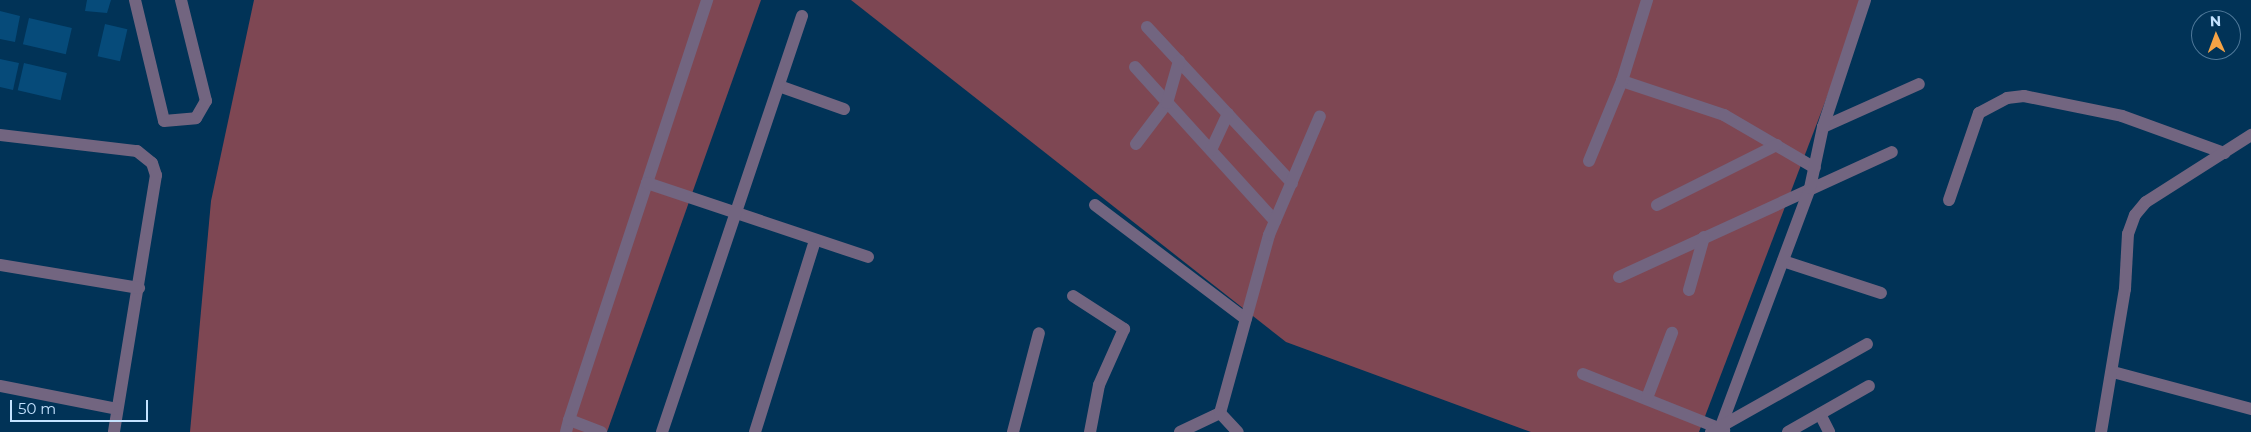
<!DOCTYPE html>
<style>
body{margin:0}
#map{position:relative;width:2251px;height:432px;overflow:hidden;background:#013357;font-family:Montserrat,sans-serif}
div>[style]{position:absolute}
.green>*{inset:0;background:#7e4753}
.building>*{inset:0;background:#064b7a;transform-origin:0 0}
.minor>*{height:12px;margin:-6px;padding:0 6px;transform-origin:6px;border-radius:6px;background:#726580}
span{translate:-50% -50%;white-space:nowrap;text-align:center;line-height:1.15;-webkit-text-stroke:4.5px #013357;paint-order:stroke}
.north{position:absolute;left:2191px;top:10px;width:50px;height:50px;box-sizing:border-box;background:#013357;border:1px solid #4f799a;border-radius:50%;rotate:358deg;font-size:14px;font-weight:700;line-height:20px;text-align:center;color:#c4e2fe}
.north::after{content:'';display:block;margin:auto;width:18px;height:22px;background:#f5a345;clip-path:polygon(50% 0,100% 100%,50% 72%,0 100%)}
.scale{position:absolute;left:10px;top:400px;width:138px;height:22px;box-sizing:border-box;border:2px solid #c4e2fe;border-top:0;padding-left:6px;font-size:15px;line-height:18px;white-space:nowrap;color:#c4e2fe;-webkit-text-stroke:4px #013357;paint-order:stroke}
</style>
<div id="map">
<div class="green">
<i style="clip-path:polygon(254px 0,761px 0,607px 432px,190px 432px,211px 201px)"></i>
<i style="clip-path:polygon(851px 0,1864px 0,1699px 432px,1531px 432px,1286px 342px)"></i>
</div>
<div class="building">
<i style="clip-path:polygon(87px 0,111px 0,107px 13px,85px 11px)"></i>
<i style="clip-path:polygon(0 11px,20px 16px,15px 42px,0 39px)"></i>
<i style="left:29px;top:18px;width:44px;height:27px;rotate:13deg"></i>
<i style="left:105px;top:24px;width:23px;height:33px;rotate:13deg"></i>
<i style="clip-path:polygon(0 59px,19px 63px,13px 90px,0 87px)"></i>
<i style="left:24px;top:63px;width:44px;height:28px;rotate:13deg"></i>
</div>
<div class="minor">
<i style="left:135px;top:0;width:124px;rotate:76.5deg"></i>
<i style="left:164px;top:121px;width:32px;rotate:-5deg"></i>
<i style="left:196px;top:118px;width:20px;rotate:-60deg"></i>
<i style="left:206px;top:101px;width:104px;rotate:-103.9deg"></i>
<i style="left:1147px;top:27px;width:213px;rotate:47.1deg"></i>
<i style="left:1135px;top:67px;width:208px;rotate:47.7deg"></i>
<i style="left:1622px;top:81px;width:108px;rotate:18.4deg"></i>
<i style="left:1724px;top:115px;width:105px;rotate:30.2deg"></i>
<i style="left:779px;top:86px;width:69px;rotate:19.5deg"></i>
<i style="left:1823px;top:127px;width:105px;rotate:-24.1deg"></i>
<i style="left:0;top:135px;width:138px;rotate:6.7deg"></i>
<i style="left:137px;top:151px;width:19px;rotate:39deg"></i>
<i style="left:152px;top:163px;width:13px;rotate:72deg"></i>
<i style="left:156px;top:175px;width:260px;rotate:99.3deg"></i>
<i style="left:1136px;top:144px;width:51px;rotate:-52.9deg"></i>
<i style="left:1167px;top:103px;width:44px;rotate:-74.1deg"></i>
<i style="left:1211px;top:150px;width:40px;rotate:-65deg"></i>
<i style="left:1589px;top:161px;width:87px;rotate:-67.6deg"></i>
<i style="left:1622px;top:81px;width:85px;rotate:-72.8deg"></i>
<i style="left:647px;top:183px;width:193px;rotate:-71.8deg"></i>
<i style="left:1949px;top:200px;width:92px;rotate:-71deg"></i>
<i style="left:1979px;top:113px;width:32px;rotate:-28deg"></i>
<i style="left:2007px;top:98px;width:17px;rotate:-7deg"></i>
<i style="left:2024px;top:96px;width:100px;rotate:11.5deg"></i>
<i style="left:2122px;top:116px;width:109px;rotate:19.9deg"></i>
<i style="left:1095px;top:205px;width:189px;rotate:37.1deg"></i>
<i style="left:1657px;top:205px;width:134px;rotate:-26.6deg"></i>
<i style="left:1783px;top:261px;width:103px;rotate:18.1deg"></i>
<i style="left:0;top:265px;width:141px;rotate:9.4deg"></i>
<i style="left:1619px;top:277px;width:300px;rotate:-24.6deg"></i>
<i style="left:1689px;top:290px;width:55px;rotate:-74.2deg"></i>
<i style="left:1073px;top:296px;width:61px;rotate:32.9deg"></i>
<i style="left:1124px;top:329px;width:61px;rotate:114.1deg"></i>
<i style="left:1099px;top:385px;width:48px;rotate:100.8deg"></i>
<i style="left:2113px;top:372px;width:143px;rotate:15deg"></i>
<i style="left:1583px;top:374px;width:152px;rotate:21.7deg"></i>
<i style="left:0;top:386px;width:119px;rotate:11.1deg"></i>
<i style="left:1647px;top:398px;width:70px;rotate:-69deg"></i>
<i style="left:1220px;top:413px;width:185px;rotate:-74.6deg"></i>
<i style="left:1269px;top:235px;width:129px;rotate:-66.8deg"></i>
<i style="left:1820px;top:414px;width:20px;rotate:63deg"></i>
<i style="left:1721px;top:426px;width:254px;rotate:-69.5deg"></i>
<i style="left:1810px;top:188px;width:62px;rotate:-78deg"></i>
<i style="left:1823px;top:127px;width:134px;rotate:-71.7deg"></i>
<i style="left:566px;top:432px;width:12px;rotate:-76deg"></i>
<i style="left:601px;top:432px;width:34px;rotate:-159deg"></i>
<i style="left:569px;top:420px;width:250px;rotate:-71.8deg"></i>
<i style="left:647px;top:183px;width:233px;rotate:18.5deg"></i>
<i style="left:662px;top:432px;width:439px;rotate:-71.4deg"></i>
<i style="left:755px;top:432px;width:200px;rotate:-72.6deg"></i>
<i style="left:1013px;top:432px;width:102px;rotate:-75.3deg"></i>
<i style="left:1180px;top:432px;width:44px;rotate:-25.4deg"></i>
<i style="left:1220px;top:413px;width:26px;rotate:47deg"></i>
<i style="left:1711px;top:432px;width:179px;rotate:-29.4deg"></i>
<i style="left:1788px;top:432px;width:93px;rotate:-29.6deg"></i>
<i style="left:2101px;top:432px;width:145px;rotate:-80.5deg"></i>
<i style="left:2125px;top:289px;width:55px;rotate:-86.9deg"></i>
<i style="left:2128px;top:234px;width:20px;rotate:-70deg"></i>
<i style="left:2135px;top:215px;width:17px;rotate:-50deg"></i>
<i style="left:2146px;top:202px;width:125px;rotate:-32.5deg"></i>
</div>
<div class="north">N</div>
<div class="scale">50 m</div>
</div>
